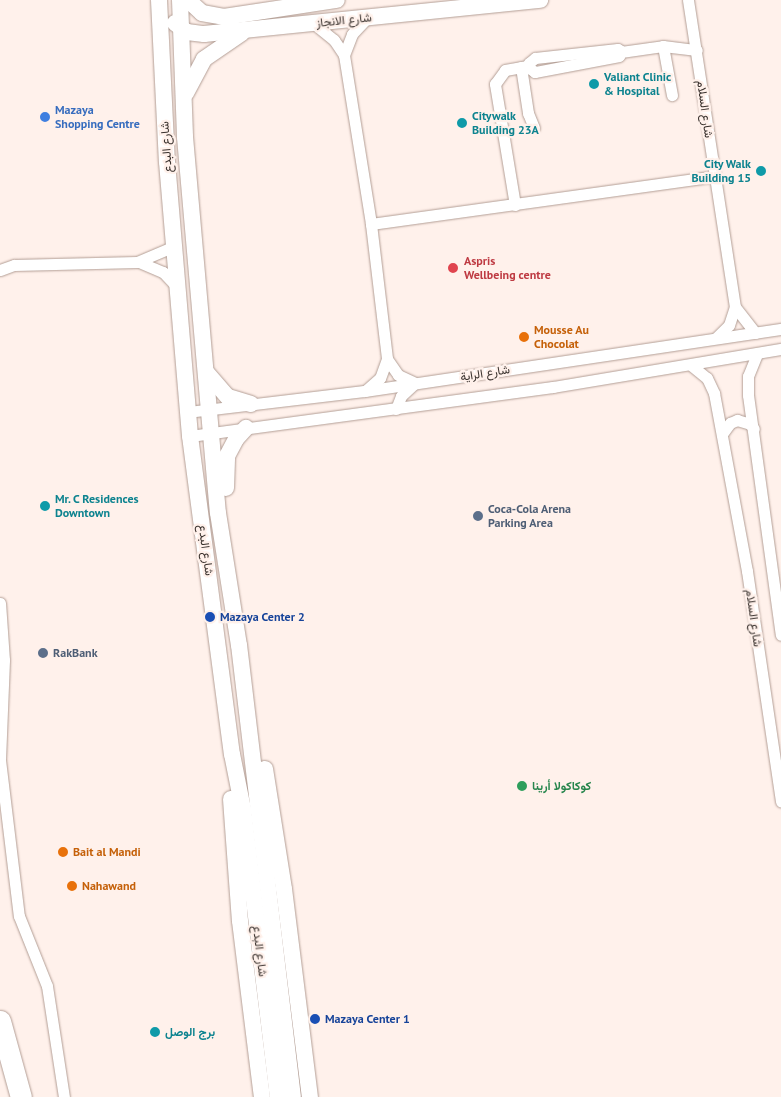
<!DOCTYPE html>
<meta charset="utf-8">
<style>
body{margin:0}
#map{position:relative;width:781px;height:1097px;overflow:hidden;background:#fff1eb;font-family:"PT Sans",Vazirmatn,sans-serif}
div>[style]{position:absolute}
.roads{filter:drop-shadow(0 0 1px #b39e95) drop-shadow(0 0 1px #b39e95)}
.street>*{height:11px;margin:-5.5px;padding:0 5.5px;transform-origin:5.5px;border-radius:5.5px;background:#fff}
.secondary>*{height:16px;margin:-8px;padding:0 8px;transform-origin:8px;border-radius:8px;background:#fff}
.highway>*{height:21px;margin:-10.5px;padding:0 10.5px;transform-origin:10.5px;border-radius:10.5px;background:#fff}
.dots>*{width:14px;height:14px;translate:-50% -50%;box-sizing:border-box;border:2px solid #fff1eb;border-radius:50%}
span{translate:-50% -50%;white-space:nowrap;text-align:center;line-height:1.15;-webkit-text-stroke:4.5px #fff1eb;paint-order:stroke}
.street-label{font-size:12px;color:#38302c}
.culture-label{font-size:12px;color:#0d838f;font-weight:700}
.left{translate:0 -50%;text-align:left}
.right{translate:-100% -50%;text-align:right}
.shop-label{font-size:12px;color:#366cbe;font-weight:700}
.health-label{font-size:12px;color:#be3a42;font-weight:700}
.food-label{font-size:12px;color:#c56008;font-weight:700}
.service-label{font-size:12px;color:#4e5e75;font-weight:700}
.transit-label{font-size:12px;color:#164399;font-weight:700}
.leisure-label{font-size:12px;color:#27864d;font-weight:700}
</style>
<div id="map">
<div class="roads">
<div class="street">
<i style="left:688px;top:0;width:311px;rotate:81.3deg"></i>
<i style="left:735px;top:307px;width:33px;rotate:52deg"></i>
<i style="left:313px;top:23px;width:27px;rotate:39deg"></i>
<i style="left:334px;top:40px;width:18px;rotate:56deg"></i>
<i style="left:344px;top:55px;width:171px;rotate:80.9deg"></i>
<i style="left:371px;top:224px;width:136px;rotate:83.2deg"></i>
<i style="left:387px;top:359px;width:20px;rotate:110deg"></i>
<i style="left:380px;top:378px;width:18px;rotate:139deg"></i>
<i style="left:663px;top:46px;width:50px;rotate:79.6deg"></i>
<i style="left:618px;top:49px;width:4px;rotate:34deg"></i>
<i style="left:621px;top:51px;width:5px;rotate:112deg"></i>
<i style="left:619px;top:56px;width:86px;rotate:169.2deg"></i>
<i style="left:535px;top:72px;width:7px;rotate:-146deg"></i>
<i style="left:529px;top:68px;width:5px;rotate:-90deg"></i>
<i style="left:529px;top:63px;width:8px;rotate:-40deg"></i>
<i style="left:535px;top:58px;width:83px;rotate:-6.2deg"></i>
<i style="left:621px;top:52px;width:42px;rotate:-8.1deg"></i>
<i style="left:663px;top:46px;width:34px;rotate:7deg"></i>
<i style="left:344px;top:55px;width:22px;rotate:-69deg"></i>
<i style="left:352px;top:34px;width:22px;rotate:-47deg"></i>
<i style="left:521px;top:67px;width:47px;rotate:81.3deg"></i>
<i style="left:528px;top:113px;width:16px;rotate:68deg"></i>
<i style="left:515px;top:205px;width:123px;rotate:-99.4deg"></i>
<i style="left:495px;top:84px;width:17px;rotate:-54deg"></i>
<i style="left:505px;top:70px;width:23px;rotate:-10deg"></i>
<i style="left:371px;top:224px;width:347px;rotate:-7.9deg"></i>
<i style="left:139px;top:262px;width:26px;rotate:23deg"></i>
<i style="left:163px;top:272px;width:21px;rotate:47deg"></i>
<i style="left:0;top:270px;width:15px;rotate:-20deg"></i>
<i style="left:14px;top:265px;width:123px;rotate:-1.4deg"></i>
<i style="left:137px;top:262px;width:39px;rotate:-23deg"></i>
<i style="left:716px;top:338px;width:18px;rotate:-45deg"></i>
<i style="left:729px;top:325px;width:19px;rotate:-72deg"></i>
<i style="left:757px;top:354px;width:24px;rotate:112deg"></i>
<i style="left:748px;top:376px;width:19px;rotate:90deg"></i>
<i style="left:748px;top:395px;width:242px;rotate:82.2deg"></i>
<i style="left:387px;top:359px;width:19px;rotate:55deg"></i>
<i style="left:398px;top:375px;width:19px;rotate:25deg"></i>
<i style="left:692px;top:366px;width:19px;rotate:39deg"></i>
<i style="left:707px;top:378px;width:17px;rotate:65deg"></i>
<i style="left:714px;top:393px;width:181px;rotate:79.5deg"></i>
<i style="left:747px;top:571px;width:233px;rotate:81.6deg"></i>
<i style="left:396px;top:409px;width:14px;rotate:-69deg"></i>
<i style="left:401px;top:396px;width:18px;rotate:-43deg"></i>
<i style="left:188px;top:412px;width:178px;rotate:-6.8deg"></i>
<i style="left:365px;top:391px;width:421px;rotate:-8.5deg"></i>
<i style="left:722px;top:434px;width:14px;rotate:-54deg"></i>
<i style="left:730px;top:423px;width:8px;rotate:-23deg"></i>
<i style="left:737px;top:420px;width:14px;rotate:17deg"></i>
<i style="left:750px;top:424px;width:6px;rotate:51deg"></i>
<i style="left:190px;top:436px;width:366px;rotate:-7.7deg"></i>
<i style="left:553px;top:387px;width:231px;rotate:-9.5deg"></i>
<i style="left:0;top:603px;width:57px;rotate:86deg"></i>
<i style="left:4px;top:660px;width:99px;rotate:92.3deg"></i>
<i style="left:0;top:760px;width:157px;rotate:83.1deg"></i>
<i style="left:19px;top:916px;width:75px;rotate:68.2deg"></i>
<i style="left:47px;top:986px;width:112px;rotate:81.3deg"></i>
</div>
<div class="secondary">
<i style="left:159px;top:0;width:162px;rotate:87.2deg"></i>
<i style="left:167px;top:162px;width:275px;rotate:85.2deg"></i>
<i style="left:190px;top:436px;width:321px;rotate:82.5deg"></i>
<i style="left:232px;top:754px;width:56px;rotate:78.7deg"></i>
<i style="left:243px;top:809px;width:290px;rotate:83.1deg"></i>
<i style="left:180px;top:0;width:137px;rotate:87.9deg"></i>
<i style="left:185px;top:137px;width:377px;rotate:85deg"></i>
<i style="left:218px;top:513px;width:134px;rotate:81deg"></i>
<i style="left:239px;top:645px;width:455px;rotate:83.2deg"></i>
<i style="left:188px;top:0;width:19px;rotate:43deg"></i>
<i style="left:202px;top:13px;width:22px;rotate:10deg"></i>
<i style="left:224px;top:17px;width:114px;rotate:-8.6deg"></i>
<i style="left:175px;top:23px;width:15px;rotate:37deg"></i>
<i style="left:187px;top:32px;width:17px;rotate:7deg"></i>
<i style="left:204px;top:34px;width:338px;rotate:-5.8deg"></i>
<i style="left:186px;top:93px;width:38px;rotate:-62deg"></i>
<i style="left:204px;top:59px;width:46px;rotate:-34.4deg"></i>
<i style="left:206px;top:372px;width:33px;rotate:49deg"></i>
<i style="left:228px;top:397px;width:24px;rotate:17deg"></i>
<i style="left:226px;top:488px;width:32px;rotate:-88deg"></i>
<i style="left:227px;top:456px;width:19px;rotate:-62deg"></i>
<i style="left:236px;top:439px;width:15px;rotate:-48deg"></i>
<i style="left:265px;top:769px;width:121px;rotate:81deg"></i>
<i style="left:284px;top:889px;width:210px;rotate:82.9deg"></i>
<i style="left:231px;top:799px;width:122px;rotate:85.8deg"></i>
<i style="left:240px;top:921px;width:177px;rotate:82.9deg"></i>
</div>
<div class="highway">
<i style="left:0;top:1021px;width:79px;rotate:74.6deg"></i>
</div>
</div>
<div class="dots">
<i style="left:594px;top:84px;background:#0f9aa8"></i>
<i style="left:45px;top:117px;background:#3f7fe0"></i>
<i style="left:462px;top:123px;background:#0f9aa8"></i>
<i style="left:761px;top:171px;background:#0f9aa8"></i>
<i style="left:453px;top:268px;background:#e0444e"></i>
<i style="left:524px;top:337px;background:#e8710a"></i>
<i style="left:45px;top:506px;background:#0f9aa8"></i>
<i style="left:478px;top:516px;background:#5c6f8a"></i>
<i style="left:210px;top:617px;background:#1a4fb4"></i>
<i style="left:43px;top:653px;background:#5c6f8a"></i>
<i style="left:522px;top:786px;background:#2e9e5b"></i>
<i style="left:63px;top:852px;background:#e8710a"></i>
<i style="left:72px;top:886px;background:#e8710a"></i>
<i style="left:315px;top:1019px;background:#1a4fb4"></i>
<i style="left:155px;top:1032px;background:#0f9aa8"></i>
</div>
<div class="street-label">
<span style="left:344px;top:20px;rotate:-6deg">شارع الانجاز</span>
<span style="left:705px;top:109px;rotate:82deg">شارع السلام</span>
<span style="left:166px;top:147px;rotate:-94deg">شارع البدع</span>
<span style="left:485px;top:373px;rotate:-9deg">شارع الراية</span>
<span style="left:206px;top:550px;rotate:82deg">شارع البدع</span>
<span style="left:754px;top:618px;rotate:82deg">شارع السلام</span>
<span style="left:260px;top:951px;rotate:83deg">شارع البدع</span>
</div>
<div class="culture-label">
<span class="left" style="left:604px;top:84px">Valiant Clinic<br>&amp; Hospital</span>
<span class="left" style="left:472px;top:123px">Citywalk<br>Building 23A</span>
<span class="right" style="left:751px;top:171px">City Walk<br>Building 15</span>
<span class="left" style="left:55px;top:506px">Mr. C Residences<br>Downtown</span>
<span class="left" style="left:165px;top:1032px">برج الوصل</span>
</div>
<div class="shop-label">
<span class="left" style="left:55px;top:117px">Mazaya<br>Shopping Centre</span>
</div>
<div class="health-label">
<span class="left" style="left:464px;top:268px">Aspris<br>Wellbeing centre</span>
</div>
<div class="food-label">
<span class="left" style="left:534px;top:337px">Mousse Au<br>Chocolat</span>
<span class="left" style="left:73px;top:852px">Bait al Mandi</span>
<span class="left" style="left:82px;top:886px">Nahawand</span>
</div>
<div class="service-label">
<span class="left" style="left:488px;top:516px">Coca-Cola Arena<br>Parking Area</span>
<span class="left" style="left:53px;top:653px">RakBank</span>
</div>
<div class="transit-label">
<span class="left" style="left:220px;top:617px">Mazaya Center 2</span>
<span class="left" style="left:325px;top:1019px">Mazaya Center 1</span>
</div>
<div class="leisure-label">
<span class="left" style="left:532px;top:786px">كوكاكولا أرينا</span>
</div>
</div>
